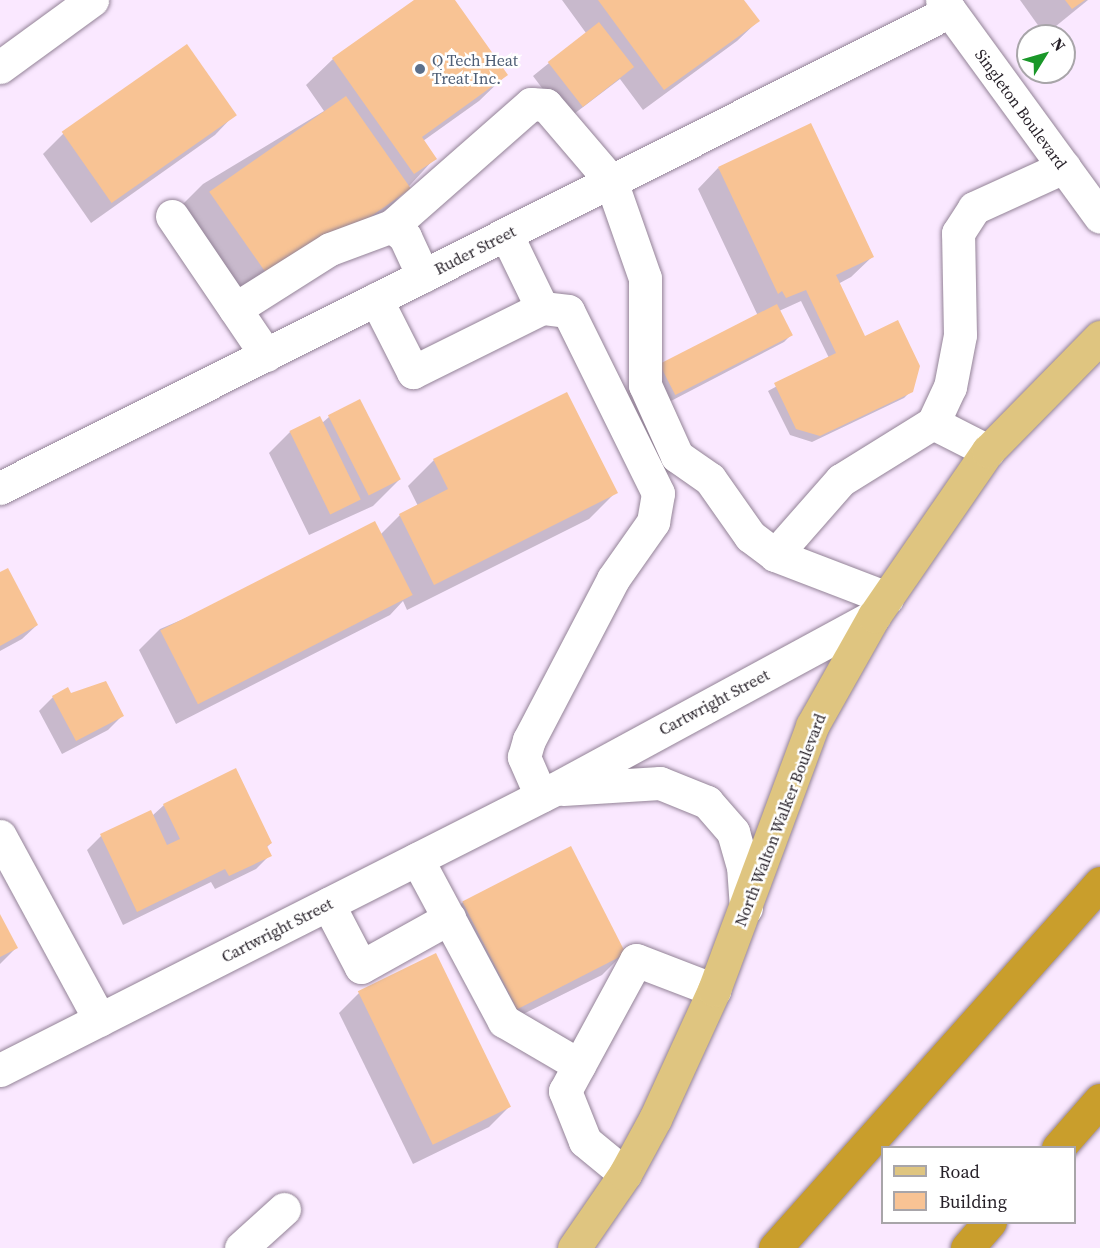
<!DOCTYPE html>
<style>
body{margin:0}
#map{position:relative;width:1100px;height:1248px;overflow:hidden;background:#fae8ff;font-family:"Source Serif 4",serif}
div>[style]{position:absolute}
.shadow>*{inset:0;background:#0003}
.building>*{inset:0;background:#f8c394;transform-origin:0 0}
.roads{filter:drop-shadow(0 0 2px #938397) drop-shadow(0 0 2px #938397)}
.minor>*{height:33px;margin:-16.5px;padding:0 16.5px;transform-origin:16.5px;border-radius:16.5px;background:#fff}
.major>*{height:33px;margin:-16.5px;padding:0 16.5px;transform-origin:16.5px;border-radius:16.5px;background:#dfc580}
.highway>*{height:33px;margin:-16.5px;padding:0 16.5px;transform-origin:16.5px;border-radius:16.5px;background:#c99e2c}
.dots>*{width:16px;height:16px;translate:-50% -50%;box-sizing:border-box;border:3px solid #fff;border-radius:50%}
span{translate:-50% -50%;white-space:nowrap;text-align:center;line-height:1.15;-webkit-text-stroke:5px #fff;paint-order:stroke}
.service-label{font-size:16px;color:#4e5e75}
.left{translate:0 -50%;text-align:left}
.street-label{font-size:16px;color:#251f27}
.legend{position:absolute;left:881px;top:1146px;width:195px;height:78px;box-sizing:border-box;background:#fff;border:2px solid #a8a5a9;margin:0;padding:8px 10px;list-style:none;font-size:18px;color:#251f27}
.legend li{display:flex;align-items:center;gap:12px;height:30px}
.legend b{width:30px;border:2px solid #a8a5a9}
.north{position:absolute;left:1016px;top:24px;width:60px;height:60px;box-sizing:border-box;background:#fff;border:2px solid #a8a5a9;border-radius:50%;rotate:53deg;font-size:16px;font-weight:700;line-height:24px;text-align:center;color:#251f27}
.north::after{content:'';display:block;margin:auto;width:21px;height:27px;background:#1a9729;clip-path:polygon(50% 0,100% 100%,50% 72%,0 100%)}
</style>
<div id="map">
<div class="shadow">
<i style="clip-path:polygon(416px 0,453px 0,506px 75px,479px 101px,423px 141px,435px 158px,389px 208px,243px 293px,183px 204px,203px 184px,324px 111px,306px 85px,333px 59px)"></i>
<i style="clip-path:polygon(562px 0,743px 0,758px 21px,737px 41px,643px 110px,620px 79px,566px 120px,533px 76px,586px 33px)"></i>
<i style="clip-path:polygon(1020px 0,1088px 0,1045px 35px)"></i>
<i style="clip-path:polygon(235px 114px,215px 135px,91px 223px,43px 154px,63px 134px)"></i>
<i style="clip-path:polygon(718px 168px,872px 257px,851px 277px,838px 284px,864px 338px,911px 391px,904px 398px,812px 442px,790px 435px,768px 391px,829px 358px,801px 301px,779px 311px,791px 335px,784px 342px,669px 402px,654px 373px,661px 366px,758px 316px,698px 189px)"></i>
<i style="clip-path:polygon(329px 417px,400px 479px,373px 506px,309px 535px,269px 453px,290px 432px,322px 423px)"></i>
<i style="clip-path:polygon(434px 460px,616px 492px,589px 519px,407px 610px,403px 601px,390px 615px,176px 724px,139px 650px,160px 629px,380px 535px,400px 515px,418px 506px,408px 486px)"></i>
<i style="clip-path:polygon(0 573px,37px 625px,22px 639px,0 651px)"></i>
<i style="clip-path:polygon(71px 695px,123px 715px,108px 730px,62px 754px,39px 711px,53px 697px)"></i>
<i style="clip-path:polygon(164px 805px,271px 843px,266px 848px,270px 855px,256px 869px,215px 889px,211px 882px,123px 925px,87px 850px,101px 836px,150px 812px,152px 816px)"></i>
<i style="clip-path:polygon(463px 902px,623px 954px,602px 975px,495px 1028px,442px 923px)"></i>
<i style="clip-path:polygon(0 917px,16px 948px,0 964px)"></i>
<i style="clip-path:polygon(359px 993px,510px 1106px,489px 1127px,413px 1164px,339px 1013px)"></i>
</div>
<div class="building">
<i style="clip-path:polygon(414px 0,455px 0,508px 75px,422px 137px,437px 159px,414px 174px,332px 58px)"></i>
<i style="clip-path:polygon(598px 0,744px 0,760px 21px,664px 90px)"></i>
<i style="clip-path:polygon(1065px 0,1085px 0,1072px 9px)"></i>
<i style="left:599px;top:22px;width:57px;height:65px;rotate:52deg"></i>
<i style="left:187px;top:44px;width:87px;height:153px;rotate:55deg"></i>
<i style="left:346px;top:96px;width:113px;height:167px;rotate:55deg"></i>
<i style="clip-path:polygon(811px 123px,874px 257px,836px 275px,865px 336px,898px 320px,920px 366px,913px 392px,820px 436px,796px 429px,774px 383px,836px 353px,806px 290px,786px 298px,782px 291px,778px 294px,718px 167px)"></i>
<i style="left:777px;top:304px;width:35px;height:132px;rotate:63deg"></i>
<i style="clip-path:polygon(567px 392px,618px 493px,434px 585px,399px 514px,448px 489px,433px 459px)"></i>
<i style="left:360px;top:399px;width:90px;height:36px;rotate:63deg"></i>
<i style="left:320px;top:416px;width:93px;height:34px;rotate:64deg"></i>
<i style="left:375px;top:521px;width:83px;height:241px;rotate:63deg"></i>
<i style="clip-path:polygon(8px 568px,38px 625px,0 646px,0 572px)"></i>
<i style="clip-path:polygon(106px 681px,124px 716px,76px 741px,52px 696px,68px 687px,71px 693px)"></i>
<i style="clip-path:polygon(236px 768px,272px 843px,267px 846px,272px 856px,229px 876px,225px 869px,137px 912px,100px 834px,151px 810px,167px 845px,180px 839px,163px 804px)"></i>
<i style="left:571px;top:846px;width:121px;height:122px;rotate:63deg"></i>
<i style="clip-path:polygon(0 914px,18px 948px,0 957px)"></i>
<i style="left:436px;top:953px;width:171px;height:87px;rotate:64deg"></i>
</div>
<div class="roads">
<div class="minor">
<i style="left:942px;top:0;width:268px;rotate:53.9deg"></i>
<i style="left:0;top:67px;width:114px;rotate:-36.1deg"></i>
<i style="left:172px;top:216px;width:168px;rotate:55.9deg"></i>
<i style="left:392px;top:226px;width:185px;rotate:-41.3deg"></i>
<i style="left:531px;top:104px;width:15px;rotate:4deg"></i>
<i style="left:546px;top:105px;width:100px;rotate:49.5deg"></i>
<i style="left:611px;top:181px;width:103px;rotate:70.7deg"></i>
<i style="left:645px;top:278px;width:107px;rotate:90deg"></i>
<i style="left:645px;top:385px;width:78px;rotate:65.7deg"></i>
<i style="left:677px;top:456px;width:40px;rotate:34.9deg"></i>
<i style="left:710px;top:479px;width:70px;rotate:54.9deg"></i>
<i style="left:750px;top:536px;width:31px;rotate:37deg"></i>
<i style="left:775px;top:555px;width:120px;rotate:21deg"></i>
<i style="left:376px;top:299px;width:82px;rotate:63.1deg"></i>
<i style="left:413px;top:372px;width:144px;rotate:-26.4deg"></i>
<i style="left:542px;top:308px;width:82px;rotate:-115.9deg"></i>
<i style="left:235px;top:309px;width:112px;rotate:-32.3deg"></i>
<i style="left:330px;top:249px;width:66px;rotate:-20.4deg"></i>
<i style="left:392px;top:226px;width:17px;rotate:40deg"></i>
<i style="left:405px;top:237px;width:43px;rotate:65.2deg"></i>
<i style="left:933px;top:423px;width:40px;rotate:-65deg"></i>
<i style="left:950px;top:387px;width:53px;rotate:-79.1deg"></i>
<i style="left:960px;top:335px;width:102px;rotate:-91.1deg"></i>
<i style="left:958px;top:233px;width:30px;rotate:-57deg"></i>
<i style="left:974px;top:208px;width:99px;rotate:-24.5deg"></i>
<i style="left:0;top:488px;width:1063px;rotate:-26.66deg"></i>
<i style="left:775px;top:555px;width:100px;rotate:-48.7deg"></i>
<i style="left:841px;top:480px;width:108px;rotate:-31.8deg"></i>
<i style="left:933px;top:423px;width:62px;rotate:27deg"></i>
<i style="left:563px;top:789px;width:97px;rotate:-3.5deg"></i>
<i style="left:660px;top:783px;width:51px;rotate:22deg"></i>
<i style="left:707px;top:802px;width:40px;rotate:49deg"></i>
<i style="left:733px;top:832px;width:35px;rotate:74deg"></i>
<i style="left:743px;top:866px;width:42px;rotate:85.9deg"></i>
<i style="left:541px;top:796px;width:43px;rotate:-113.6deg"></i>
<i style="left:524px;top:757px;width:18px;rotate:-74deg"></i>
<i style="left:529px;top:740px;width:182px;rotate:-62.4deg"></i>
<i style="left:613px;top:579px;width:70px;rotate:-54.9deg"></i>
<i style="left:653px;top:522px;width:29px;rotate:-80deg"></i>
<i style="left:658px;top:493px;width:203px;rotate:-116.3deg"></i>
<i style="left:568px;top:311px;width:26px;rotate:-173deg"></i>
<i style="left:0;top:836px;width:209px;rotate:61.5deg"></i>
<i style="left:417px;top:859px;width:184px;rotate:61.8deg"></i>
<i style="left:504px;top:1021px;width:87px;rotate:30.4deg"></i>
<i style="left:328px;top:904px;width:71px;rotate:62.4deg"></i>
<i style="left:361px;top:967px;width:101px;rotate:-29.1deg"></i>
<i style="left:0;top:1070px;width:622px;rotate:-26.85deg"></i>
<i style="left:555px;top:789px;width:363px;rotate:-28.5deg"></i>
<i style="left:625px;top:1174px;width:52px;rotate:-140.5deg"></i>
<i style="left:585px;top:1141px;width:54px;rotate:-111.8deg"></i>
<i style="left:565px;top:1091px;width:149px;rotate:-61.5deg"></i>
<i style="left:636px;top:960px;width:84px;rotate:21deg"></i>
<i style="left:241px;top:1248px;width:58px;rotate:-42.2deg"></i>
</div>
<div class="major">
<i style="left:574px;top:1248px;width:90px;rotate:-55.4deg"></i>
<i style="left:625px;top:1174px;width:63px;rotate:-61.4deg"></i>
<i style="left:655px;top:1119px;width:142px;rotate:-65.4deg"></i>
<i style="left:714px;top:990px;width:282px;rotate:-69.6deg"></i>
<i style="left:812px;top:726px;width:126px;rotate:-60.6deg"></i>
<i style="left:874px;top:616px;width:201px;rotate:-55.4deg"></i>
<i style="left:988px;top:451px;width:160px;rotate:-45.5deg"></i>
</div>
<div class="highway">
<i style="left:1058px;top:1148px;width:64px;rotate:-48.8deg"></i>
<i style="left:775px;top:1248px;width:489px;rotate:-48.3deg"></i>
<i style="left:967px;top:1248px;width:35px;rotate:-49deg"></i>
</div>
</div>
<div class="dots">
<i style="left:420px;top:69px;background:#5c6f8a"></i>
</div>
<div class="service-label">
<span class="left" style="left:432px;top:69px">Q Tech Heat<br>Treat Inc.</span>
</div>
<div class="street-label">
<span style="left:1021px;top:109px;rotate:54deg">Singleton Boulevard</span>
<span style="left:475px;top:250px;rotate:-27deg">Ruder Street</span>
<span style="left:714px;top:702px;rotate:-28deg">Cartwright Street</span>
<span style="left:780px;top:820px;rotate:-69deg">North Walton Walker Boulevard</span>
<span style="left:277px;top:930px;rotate:-27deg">Cartwright Street</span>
</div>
<ul class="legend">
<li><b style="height:8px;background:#dfc580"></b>Road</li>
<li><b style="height:16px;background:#f8c394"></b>Building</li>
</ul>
<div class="north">N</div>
</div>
